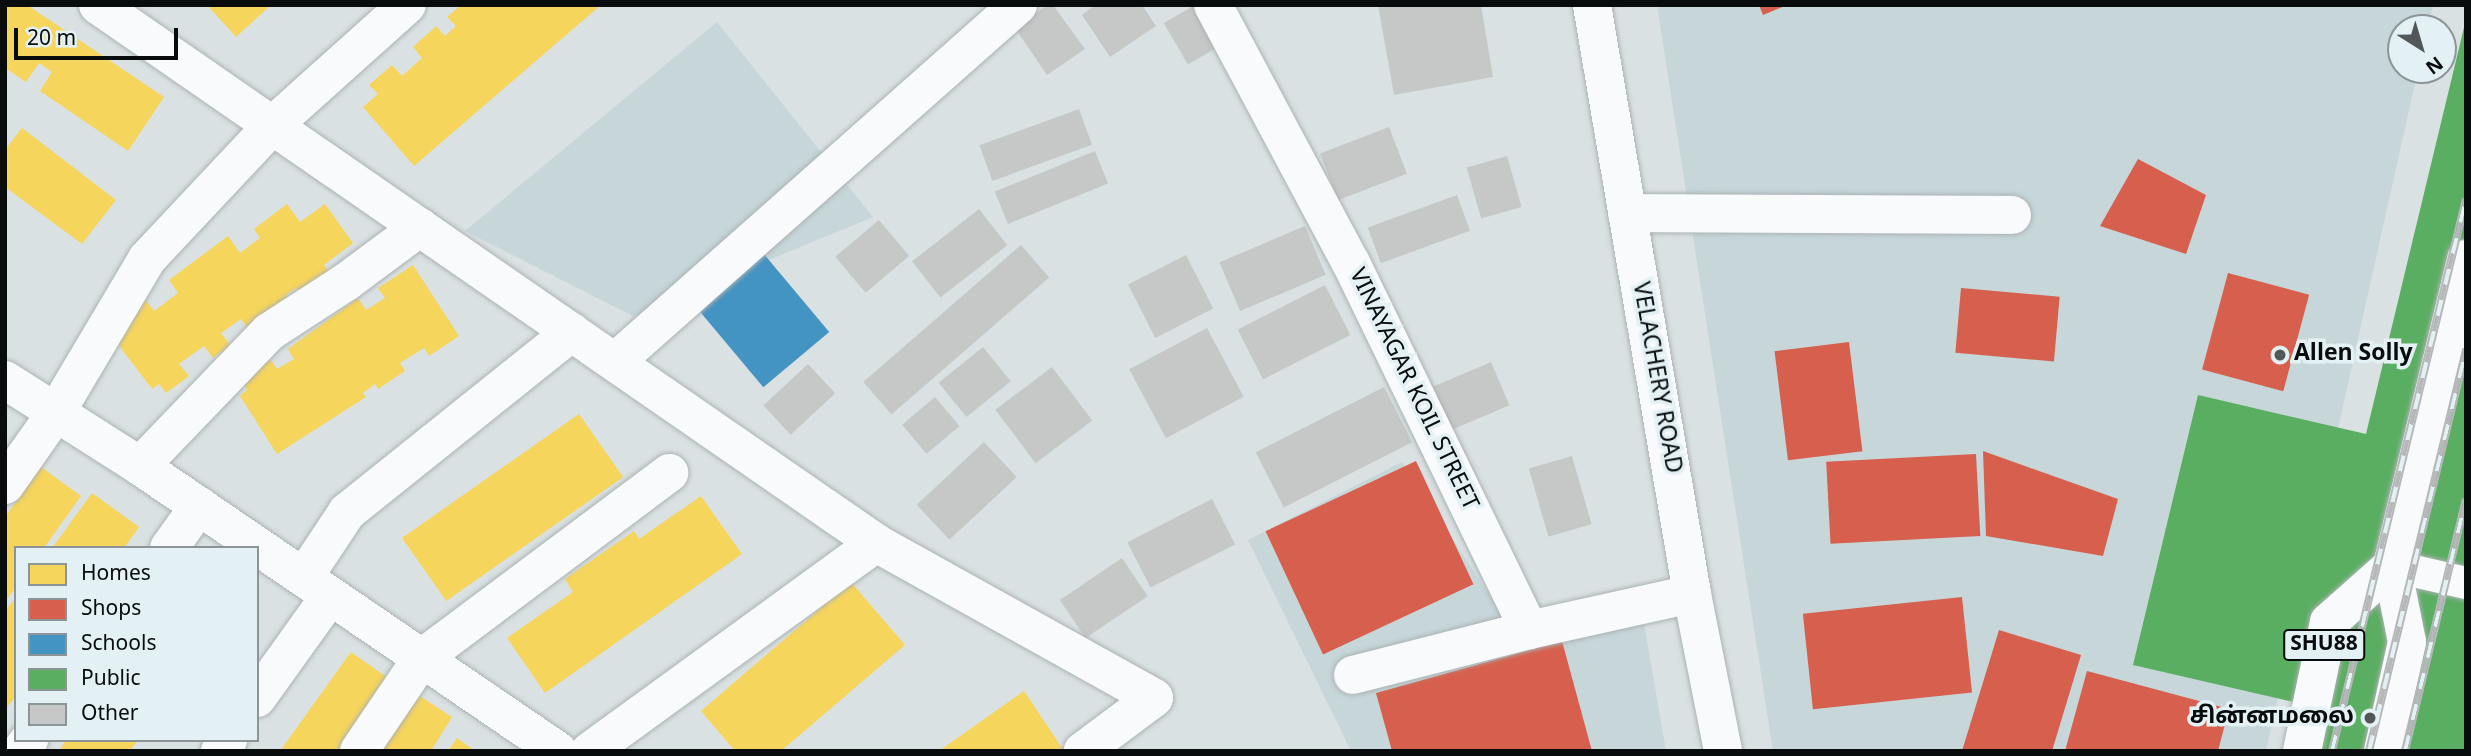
<!DOCTYPE html>
<meta charset="utf-8">
<style>
body{margin:0}
#map{position:relative;width:2471px;height:756px;overflow:hidden;background:#dae1e2;font-family:Georgia,"Noto Sans Tamil",serif}
div>[style]{position:absolute}
.built>*{inset:0;background:#c6d6d9}
.homes>*{inset:0;background:#f6d55c;transform-origin:0 0}
.shops>*{inset:0;background:#d6604d;transform-origin:0 0}
.schools>*{inset:0;background:#4393c3;transform-origin:0 0}
.public>*{inset:0;background:#5aae61}
.building>*{inset:0;background:#c6c8c7;transform-origin:0 0}
.roads{filter:drop-shadow(0 0 2px #acb2b3) drop-shadow(0 0 2px #acb2b3)}
.service>*{height:32px;margin:-16px;padding:0 16px;transform-origin:16px;border-radius:16px;background:#f9fafb}
.pedestrian>*{height:38px;margin:-19px;padding:0 19px;transform-origin:19px;border-radius:19px;background:#f9fafb}
.minor>*{height:38px;margin:-19px;padding:0 19px;transform-origin:19px;border-radius:19px;background:#f9fafb}
.secondary>*{height:38px;margin:-19px;padding:0 19px;transform-origin:19px;border-radius:19px;background:#f9fafb}
.primary>*{height:38px;margin:-19px;padding:0 19px;transform-origin:19px;border-radius:19px;background:#f9fafb}
.rail>*{height:8px;margin-top:-4px;transform-origin:0;background:repeating-linear-gradient(90deg,#e3f1f4 0 16px,#b5b7b8 0 32px);box-sizing:border-box;border-block:2px solid #b5b7b8}
.dots>*{width:19px;height:19px;translate:-50% -50%;box-sizing:border-box;border:4px solid #e3f1f4;border-radius:50%}
span{translate:-50% -50%;white-space:nowrap;text-align:center;line-height:1.15;-webkit-text-stroke:7px #e3f1f4;paint-order:stroke}
.shield-label span{padding:2px 5px;background:#e3f1f4;border:2px solid;border-radius:5px;-webkit-text-stroke-width:0}
.shield-label{font-size:21px;color:#080c0d;font-weight:700}
.poi-label{font-size:23px;color:#080c0d;font-weight:700}
.left{translate:0 -50%;text-align:left}
.right{translate:-100% -50%;text-align:right}
.street-label{font-size:23px;color:#080c0d}
.frame{position:absolute;inset:0;border:7px solid #080c0d;pointer-events:none}
.legend{position:absolute;left:14px;top:546px;width:245px;height:196px;box-sizing:border-box;background:#e3f1f4;border:2px solid #8b9598;margin:0;padding:9px 12px;list-style:none;font-size:21px;color:#080c0d}
.legend li{display:flex;align-items:center;gap:14px;height:35px}
.legend b{width:35px;border:2px solid #8b9598}
.north{position:absolute;left:2387px;top:14px;width:70px;height:70px;box-sizing:border-box;background:#e3f1f4;border:2px solid #8b9598;border-radius:50%;rotate:143deg;font-size:19px;font-weight:700;line-height:28px;text-align:center;color:#080c0d}
.north::after{content:'';display:block;margin:auto;width:24px;height:32px;background:#525758;clip-path:polygon(50% 0,100% 100%,50% 72%,0 100%)}
.scale{position:absolute;left:14px;top:28px;width:164px;height:32px;box-sizing:border-box;border:4px solid #080c0d;border-top:0;padding-left:9px;font-size:21px;line-height:24px;white-space:nowrap;color:#080c0d;-webkit-text-stroke:5px #e3f1f4;paint-order:stroke}
</style>
<div id="map">
<div class="built">
<i style="clip-path:polygon(1657px 5px,2433px 5px,2428px 28px,2401px 28px,2401px 70px,2418px 70px,2266px 751px,1773px 751px)"></i>
<i style="clip-path:polygon(717px 22px,873px 217px,633px 316px,465px 231px)"></i>
<i style="clip-path:polygon(1402px 462px,1504px 617px,1642px 612px,1666px 751px,1351px 751px,1248px 540px)"></i>
</div>
<div class="homes">
<i style="clip-path:polygon(5px 5px,27px 5px,164px 97px,128px 151px,40px 91px,52px 72px,39px 63px,26px 82px,5px 68px)"></i>
<i style="clip-path:polygon(207px 5px,271px 5px,236px 37px)"></i>
<i style="clip-path:polygon(461px 5px,601px 5px,414px 166px,363px 107px,378px 94px,369px 85px,392px 65px,402px 76px,422px 58px,413px 47px,436px 26px,445px 36px,456px 26px,447px 17px)"></i>
<i style="clip-path:polygon(22px 128px,116px 200px,82px 244px,5px 187px,5px 150px)"></i>
<i style="clip-path:polygon(287px 204px,300px 222px,325px 204px,353px 243px,324px 265px,330px 273px,301px 295px,296px 288px,286px 295px,292px 302px,251px 333px,241px 319px,221px 333px,230px 345px,213px 358px,204px 346px,179px 364px,189px 376px,166px 393px,159px 384px,152px 389px,114px 339px,145px 299px,154px 311px,178px 293px,169px 280px,228px 236px,240px 253px,260px 238px,254px 229px)"></i>
<i style="clip-path:polygon(413px 265px,459px 336px,429px 356px,424px 348px,400px 363px,405px 371px,378px 389px,375px 384px,363px 393px,366px 397px,277px 454px,240px 396px,247px 390px,241px 380px,271px 360px,277px 369px,294px 359px,288px 349px,358px 298px,366px 310px,385px 298px,378px 288px)"></i>
<i style="left:579px;top:414px;width:77px;height:216px;rotate:55deg"></i>
<i style="clip-path:polygon(41px 467px,81px 496px,44px 548px,16px 548px,16px 587px,5px 602px,5px 517px)"></i>
<i style="clip-path:polygon(92px 493px,139px 527px,124px 548px,52px 548px)"></i>
<i style="clip-path:polygon(701px 496px,742px 554px,545px 693px,507px 638px,573px 592px,565px 579px,634px 531px,639px 539px)"></i>
<i style="clip-path:polygon(851px 582px,905px 645px,781px 751px,735px 751px,701px 711px)"></i>
<i style="clip-path:polygon(16px 597px,16px 696px,5px 710px,5px 611px)"></i>
<i style="clip-path:polygon(351px 652px,398px 685px,350px 751px,280px 751px)"></i>
<i style="clip-path:polygon(412px 691px,452px 717px,431px 751px,373px 751px)"></i>
<i style="clip-path:polygon(1024px 691px,1064px 751px,939px 751px)"></i>
<i style="clip-path:polygon(457px 738px,475px 751px,448px 751px)"></i>
<i style="clip-path:polygon(66px 740px,138px 740px,130px 751px,59px 751px)"></i>
</div>
<div class="shops">
<i style="clip-path:polygon(1759px 5px,1787px 5px,1763px 15px)"></i>
<i style="clip-path:polygon(2138px 159px,2206px 195px,2186px 254px,2100px 226px)"></i>
<i style="left:2228px;top:273px;width:84px;height:100px;rotate:15deg"></i>
<i style="left:1961px;top:288px;width:99px;height:65px;rotate:5deg"></i>
<i style="left:1849px;top:342px;width:110px;height:75px;rotate:83deg"></i>
<i style="clip-path:polygon(1983px 451px,2118px 499px,2103px 556px,1986px 536px)"></i>
<i style="left:1976px;top:454px;width:82px;height:150px;rotate:87deg"></i>
<i style="left:1416px;top:461px;width:136px;height:166px;rotate:65deg"></i>
<i style="left:1962px;top:597px;width:96px;height:160px;rotate:84deg"></i>
<i style="clip-path:polygon(1999px 630px,2081px 655px,2052px 751px,1962px 751px)"></i>
<i style="clip-path:polygon(1562px 641px,1592px 751px,1392px 751px,1376px 693px)"></i>
<i style="clip-path:polygon(2087px 671px,2229px 709px,2218px 751px,2065px 751px)"></i>
</div>
<div class="schools">
<i style="left:763px;top:253px;width:103px;height:86px;rotate:50deg"></i>
</div>
<div class="public">
<i style="clip-path:polygon(2466px 19px,2466px 751px,2291px 751px,2302px 704px,2133px 665px,2198px 395px,2366px 434px)"></i>
</div>
<div class="building">
<i style="clip-path:polygon(1047px 5px,1053px 5px,1085px 49px,1047px 75px,1015px 28px)"></i>
<i style="clip-path:polygon(1095px 5px,1142px 5px,1156px 26px,1110px 57px,1082px 15px)"></i>
<i style="left:1195px;top:5px;width:48px;height:36px;rotate:60deg"></i>
<i style="clip-path:polygon(1378px 5px,1481px 5px,1493px 77px,1394px 95px)"></i>
<i style="left:1079px;top:109px;width:38px;height:106px;rotate:70deg"></i>
<i style="left:1389px;top:127px;width:50px;height:74px;rotate:69deg"></i>
<i style="left:1095px;top:151px;width:35px;height:108px;rotate:68deg"></i>
<i style="left:1507px;top:156px;width:53px;height:42px;rotate:74deg"></i>
<i style="left:1457px;top:195px;width:38px;height:95px;rotate:70deg"></i>
<i style="left:979px;top:209px;width:46px;height:85px;rotate:52deg"></i>
<i style="left:879px;top:220px;width:47px;height:57px;rotate:50deg"></i>
<i style="left:1305px;top:226px;width:53px;height:93px;rotate:67deg"></i>
<i style="left:1021px;top:245px;width:43px;height:209px;rotate:49deg"></i>
<i style="left:1186px;top:255px;width:60px;height:65px;rotate:63deg"></i>
<i style="left:1325px;top:285px;width:56px;height:98px;rotate:63deg"></i>
<i style="left:1207px;top:328px;width:78px;height:88px;rotate:62deg"></i>
<i style="left:983px;top:347px;width:44px;height:57px;rotate:51deg"></i>
<i style="left:1491px;top:362px;width:47px;height:72px;rotate:67deg"></i>
<i style="left:808px;top:364px;width:40px;height:61px;rotate:47deg"></i>
<i style="left:1052px;top:367px;width:67px;height:71px;rotate:53deg"></i>
<i style="left:1384px;top:387px;width:62px;height:144px;rotate:63deg"></i>
<i style="left:935px;top:397px;width:38px;height:43px;rotate:50deg"></i>
<i style="left:984px;top:442px;width:48px;height:92px;rotate:47deg"></i>
<i style="left:1572px;top:456px;width:71px;height:45px;rotate:74deg"></i>
<i style="left:1212px;top:499px;width:51px;height:95px;rotate:63deg"></i>
<i style="left:1122px;top:558px;width:46px;height:75px;rotate:56deg"></i>
</div>
<div class="roads">
<div class="service">
<i style="left:2392px;top:566px;width:76px;rotate:12.9deg"></i>
</div>
<div class="pedestrian">
<i style="left:1353px;top:675px;width:182px;rotate:-14.3deg"></i>
</div>
<div class="minor">
<i style="left:98px;top:5px;width:946px;rotate:34.66deg"></i>
<i style="left:876px;top:543px;width:318px;rotate:29.1deg"></i>
<i style="left:1154px;top:698px;width:89px;rotate:143.3deg"></i>
<i style="left:1213px;top:5px;width:293px;rotate:61.9deg"></i>
<i style="left:1351px;top:263px;width:408px;rotate:64.1deg"></i>
<i style="left:1529px;top:630px;width:167px;rotate:-12.5deg"></i>
<i style="left:1627px;top:213px;width:385px;rotate:0.3deg"></i>
<i style="left:616px;top:361px;width:537px;rotate:-41.53deg"></i>
<i style="left:5px;top:380px;width:160px;rotate:32.5deg"></i>
<i style="left:140px;top:466px;width:506px;rotate:34.29deg"></i>
<i style="left:140px;top:466px;width:186px;rotate:-46.1deg"></i>
<i style="left:269px;top:332px;width:92px;rotate:-33deg"></i>
<i style="left:346px;top:282px;width:92px;rotate:-36.6deg"></i>
<i style="left:5px;top:485px;width:87px;rotate:-54.8deg"></i>
<i style="left:55px;top:414px;width:180px;rotate:-59.3deg"></i>
<i style="left:147px;top:259px;width:183px;rotate:-46.8deg"></i>
<i style="left:272px;top:126px;width:181px;rotate:-41.9deg"></i>
<i style="left:169px;top:548px;width:52px;rotate:-54.5deg"></i>
<i style="left:304px;top:577px;width:78px;rotate:-56.5deg"></i>
<i style="left:347px;top:512px;width:288px;rotate:-38.7deg"></i>
<i style="left:257px;top:698px;width:125px;rotate:-54.4deg"></i>
<i style="left:21px;top:751px;width:14px;rotate:-54deg"></i>
<i style="left:220px;top:751px;width:14px;rotate:-54deg"></i>
<i style="left:359px;top:751px;width:112px;rotate:-55.9deg"></i>
<i style="left:422px;top:658px;width:309px;rotate:-36.8deg"></i>
<i style="left:590px;top:751px;width:354px;rotate:-36deg"></i>
</div>
<div class="secondary">
<i style="left:1592px;top:5px;width:597px;rotate:80.36deg"></i>
<i style="left:1692px;top:594px;width:160px;rotate:78.8deg"></i>
</div>
<div class="primary">
<i style="left:2302px;top:751px;width:132px;rotate:-78.2deg"></i>
<i style="left:2329px;top:622px;width:84px;rotate:-41.6deg"></i>
<i style="left:2383px;top:751px;width:112px;rotate:-77.6deg"></i>
<i style="left:2407px;top:642px;width:77px;rotate:-101.2deg"></i>
<i style="left:2392px;top:566px;width:316px;rotate:-76.4deg"></i>
</div>
</div>
<div class="rail">
<i style="left:2332px;top:751px;width:568px;rotate:-76.36deg"></i>
<i style="left:2369px;top:751px;width:414px;rotate:-76.4deg"></i>
<i style="left:2405px;top:751px;width:259px;rotate:-76.4deg"></i>
</div>
<div class="dots">
<i style="left:2280px;top:355px;background:#525758"></i>
<i style="left:2370px;top:718px;background:#525758"></i>
</div>
<div class="shield-label">
<span style="left:2324px;top:645px">SHU88</span>
</div>
<div class="poi-label">
<span class="left" style="left:2294px;top:355px">Allen Solly</span>
<span class="right" style="left:2354px;top:718px">சின்னமலை</span>
</div>
<div class="street-label">
<span style="left:1655px;top:378px;rotate:80deg">VELACHERY ROAD</span>
<span style="left:1412px;top:390px;rotate:64deg">VINAYAGAR KOIL STREET</span>
</div>
<div class="frame"></div>
<ul class="legend">
<li><b style="height:19px;background:#f6d55c"></b>Homes</li>
<li><b style="height:19px;background:#d6604d"></b>Shops</li>
<li><b style="height:19px;background:#4393c3"></b>Schools</li>
<li><b style="height:19px;background:#5aae61"></b>Public</li>
<li><b style="height:19px;background:#c6c8c7"></b>Other</li>
</ul>
<div class="north">N</div>
<div class="scale">20 m</div>
</div>
